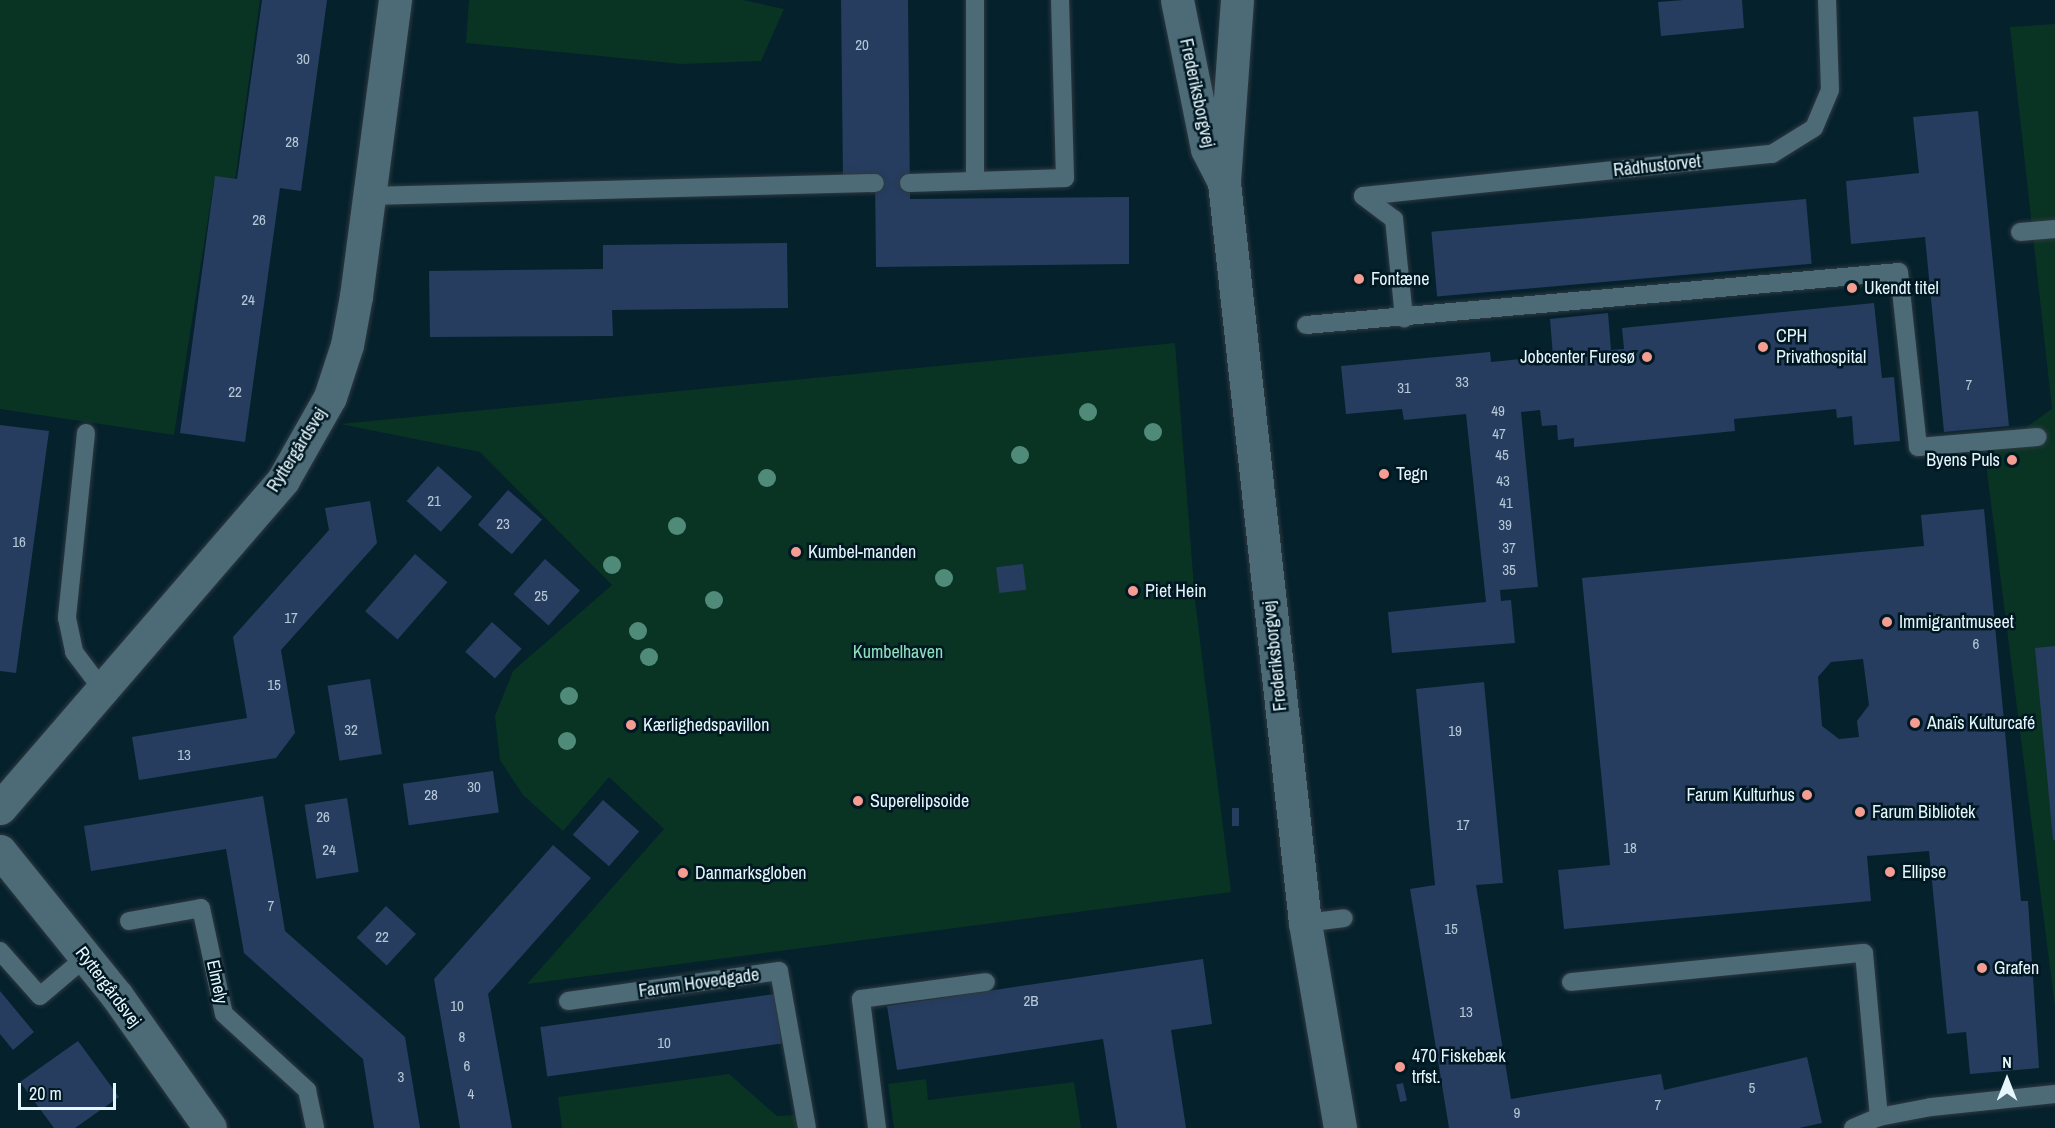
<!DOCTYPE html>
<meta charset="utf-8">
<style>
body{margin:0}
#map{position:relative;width:2055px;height:1128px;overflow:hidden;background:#05212c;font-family:"Archivo Narrow",sans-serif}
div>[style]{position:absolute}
.green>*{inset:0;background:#093423}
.building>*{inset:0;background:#263d60;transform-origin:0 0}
.roads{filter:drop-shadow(0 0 2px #2e3941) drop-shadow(0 0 2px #2e3941)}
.service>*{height:18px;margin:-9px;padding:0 9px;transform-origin:9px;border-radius:9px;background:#4d6a77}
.minor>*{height:33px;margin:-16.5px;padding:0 16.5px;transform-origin:16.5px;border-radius:16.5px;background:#4d6a77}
.tertiary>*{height:33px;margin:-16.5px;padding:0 16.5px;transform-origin:16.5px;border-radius:16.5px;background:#4d6a77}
.trees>*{width:18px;height:18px;margin:-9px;border-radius:50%;background:#508b7a}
.dots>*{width:16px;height:16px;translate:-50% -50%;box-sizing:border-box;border:3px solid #001822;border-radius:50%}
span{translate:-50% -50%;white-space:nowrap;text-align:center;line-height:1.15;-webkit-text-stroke:5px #001822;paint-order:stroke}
.number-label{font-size:15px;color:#b6c8d6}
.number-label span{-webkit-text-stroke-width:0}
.street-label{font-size:18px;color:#e6f6fd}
.poi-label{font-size:18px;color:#e6f6fd}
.left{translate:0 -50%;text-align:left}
.right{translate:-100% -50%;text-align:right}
.park-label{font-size:18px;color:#8ee1ba}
.north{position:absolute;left:1977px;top:1050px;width:60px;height:60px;-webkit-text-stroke:4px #001822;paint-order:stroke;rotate:0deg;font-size:16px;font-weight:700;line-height:24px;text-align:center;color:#e6f6fd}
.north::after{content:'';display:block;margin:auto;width:21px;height:27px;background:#e6f6fd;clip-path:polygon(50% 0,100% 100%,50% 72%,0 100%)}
.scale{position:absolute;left:18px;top:1083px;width:98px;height:27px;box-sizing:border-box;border:3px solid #e6f6fd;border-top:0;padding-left:8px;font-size:18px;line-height:21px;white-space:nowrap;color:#e6f6fd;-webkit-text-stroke:4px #001822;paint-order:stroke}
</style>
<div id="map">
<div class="green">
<i style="clip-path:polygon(0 0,260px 0,235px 181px,214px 181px,174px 435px,0 409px)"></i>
<i style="clip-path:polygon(469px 0,743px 0,784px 9px,761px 61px,682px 64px,466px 43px)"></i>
<i style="clip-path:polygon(2055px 24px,2055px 1007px,1985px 456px,2052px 409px,2010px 27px)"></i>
<i style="clip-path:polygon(1175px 343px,1195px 600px,1231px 892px,527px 984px,664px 829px,609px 777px,563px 831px,523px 795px,500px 760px,495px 716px,513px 671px,612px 585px,480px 452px,340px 424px)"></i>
<i style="clip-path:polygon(729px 1074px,777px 1116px,796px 1115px,797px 1128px,562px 1128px,558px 1097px)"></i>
<i style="clip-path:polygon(926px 1079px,928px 1100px,1074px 1082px,1081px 1128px,894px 1128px,888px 1084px)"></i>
</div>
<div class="building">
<i style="clip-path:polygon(262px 0,327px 0,301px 191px,280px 188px,245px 442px,180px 433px,215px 176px,237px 179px)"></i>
<i style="clip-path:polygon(841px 0,908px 0,910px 199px,1129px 197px,1129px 264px,876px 267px,875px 179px,843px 179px)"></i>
<i style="clip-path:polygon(1684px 0,1742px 0,1744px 28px,1661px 36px,1658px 2px)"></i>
<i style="clip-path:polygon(1978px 111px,2009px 426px,1944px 432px,1925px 237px,1851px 244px,1846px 181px,1919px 173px,1913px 117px)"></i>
<i style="left:1806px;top:199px;width:65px;height:376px;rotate:85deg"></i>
<i style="clip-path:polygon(787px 243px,788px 308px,612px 310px,613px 336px,430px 337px,429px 271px,603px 269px,603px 245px)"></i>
<i style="clip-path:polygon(1874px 303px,1882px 378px,1894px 377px,1900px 441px,1854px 445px,1852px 416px,1837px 418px,1836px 409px,1734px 419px,1735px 431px,1574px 447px,1574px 438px,1558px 440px,1557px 425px,1542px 426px,1540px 410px,1521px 412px,1538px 587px,1500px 590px,1501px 601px,1511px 600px,1515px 643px,1392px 653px,1388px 612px,1486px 602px,1466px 414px,1404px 420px,1402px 409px,1346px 414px,1341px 366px,1490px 352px,1491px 362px,1553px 356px,1550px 319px,1608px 313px,1611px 350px,1624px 349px,1622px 328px)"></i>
<i style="clip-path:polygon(0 425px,49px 431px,16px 673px,0 671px)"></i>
<i style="left:438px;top:466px;width:46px;height:47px;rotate:42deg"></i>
<i style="left:508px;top:490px;width:45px;height:46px;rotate:41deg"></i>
<i style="clip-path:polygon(370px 501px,377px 543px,281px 650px,295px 733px,276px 758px,139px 780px,132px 737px,247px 718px,233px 637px,329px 530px,325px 508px)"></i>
<i style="clip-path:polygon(evenodd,1984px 509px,2021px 901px,2028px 901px,2039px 1068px,1970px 1074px,1966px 1032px,1947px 1034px,1929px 851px,1867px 856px,1871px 901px,1564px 929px,1558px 870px,1610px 865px,1582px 578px,1924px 546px,1921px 515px,1984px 509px,1863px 659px,1869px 705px,1857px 721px,1859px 737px,1839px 739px,1822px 726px,1818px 677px,1831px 662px,1863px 659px)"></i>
<i style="left:415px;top:554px;width:43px;height:76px;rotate:41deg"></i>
<i style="left:545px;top:559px;width:47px;height:47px;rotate:42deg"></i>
<i style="left:1023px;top:564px;width:26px;height:27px;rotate:83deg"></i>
<i style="left:492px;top:622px;width:40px;height:40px;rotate:42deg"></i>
<i style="clip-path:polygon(2055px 646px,2055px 840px,2053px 840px,2035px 648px)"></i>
<i style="left:370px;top:679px;width:76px;height:43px;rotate:81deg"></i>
<i style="clip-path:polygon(1484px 682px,1503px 883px,1476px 885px,1511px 1099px,1661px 1074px,1664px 1090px,1807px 1057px,1822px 1123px,1799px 1128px,1449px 1128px,1410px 889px,1435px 885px,1416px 689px)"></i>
<i style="left:493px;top:771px;width:42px;height:91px;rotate:82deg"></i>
<i style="clip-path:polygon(263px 796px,285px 931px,405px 1037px,420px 1128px,374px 1128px,363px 1059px,244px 953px,226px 849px,91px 871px,84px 826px)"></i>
<i style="left:347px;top:798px;width:75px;height:43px;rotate:81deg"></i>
<i style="left:603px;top:800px;width:48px;height:46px;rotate:41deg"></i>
<i style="left:1232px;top:808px;width:7px;height:18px"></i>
<i style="clip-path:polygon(553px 845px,591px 878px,488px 994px,512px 1128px,460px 1128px,434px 979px)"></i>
<i style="left:386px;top:906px;width:41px;height:43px;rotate:43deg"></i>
<i style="clip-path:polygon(1203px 959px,1212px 1024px,1171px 1030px,1186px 1128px,1117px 1128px,1103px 1039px,897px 1070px,887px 1006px)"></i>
<i style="clip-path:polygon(0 991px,34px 1032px,13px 1050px,0 1034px)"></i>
<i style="left:775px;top:994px;width:50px;height:237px;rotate:82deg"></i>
<i style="clip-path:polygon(78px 1041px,119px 1097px,75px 1128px,54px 1128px,20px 1082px)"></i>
<i style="left:1404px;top:1061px;width:11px;height:11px;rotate:80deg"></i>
<i style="left:1403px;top:1083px;width:18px;height:7px;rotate:77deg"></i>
</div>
<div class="roads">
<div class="service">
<i style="left:975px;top:0;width:181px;rotate:90deg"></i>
<i style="left:975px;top:181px;width:90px;rotate:-1.9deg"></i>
<i style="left:1065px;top:178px;width:178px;rotate:-91.6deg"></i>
<i style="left:909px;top:183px;width:66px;rotate:-1.7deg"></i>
<i style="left:369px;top:196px;width:506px;rotate:-1.47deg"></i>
<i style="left:1363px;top:196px;width:411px;rotate:-5.9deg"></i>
<i style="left:1772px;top:154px;width:49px;rotate:-31.8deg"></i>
<i style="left:1814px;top:128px;width:41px;rotate:-67.2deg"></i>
<i style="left:1830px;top:90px;width:90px;rotate:-91.9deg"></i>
<i style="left:1363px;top:196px;width:39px;rotate:37deg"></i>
<i style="left:1394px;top:219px;width:100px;rotate:84.2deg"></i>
<i style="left:2020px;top:232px;width:35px;rotate:-5deg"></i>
<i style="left:1306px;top:325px;width:595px;rotate:-5.11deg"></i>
<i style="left:1899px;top:272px;width:176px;rotate:83.8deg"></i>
<i style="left:1918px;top:447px;width:120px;rotate:-4.8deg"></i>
<i style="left:86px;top:433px;width:186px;rotate:95.9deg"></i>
<i style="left:67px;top:618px;width:35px;rotate:78deg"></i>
<i style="left:74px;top:652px;width:46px;rotate:52.9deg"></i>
<i style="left:129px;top:921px;width:73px;rotate:-10.2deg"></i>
<i style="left:201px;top:908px;width:108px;rotate:77.8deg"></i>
<i style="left:224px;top:1014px;width:113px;rotate:42.5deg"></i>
<i style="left:307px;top:1090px;width:39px;rotate:78deg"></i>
<i style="left:1305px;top:923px;width:39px;rotate:-7deg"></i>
<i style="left:0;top:951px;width:60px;rotate:48.4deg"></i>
<i style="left:40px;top:996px;width:60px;rotate:-40.3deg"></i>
<i style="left:1571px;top:982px;width:294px;rotate:-5.7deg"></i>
<i style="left:1864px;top:953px;width:165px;rotate:84.8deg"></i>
<i style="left:568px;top:1001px;width:213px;rotate:-8.1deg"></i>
<i style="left:779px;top:971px;width:159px;rotate:79.9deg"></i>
<i style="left:877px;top:1128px;width:130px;rotate:-97.1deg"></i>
<i style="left:861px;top:999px;width:126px;rotate:-7.7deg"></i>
<i style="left:1853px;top:1128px;width:28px;rotate:-23deg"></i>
<i style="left:1879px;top:1117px;width:53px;rotate:-10.9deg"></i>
<i style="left:1931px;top:1107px;width:125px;rotate:-6deg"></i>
</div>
<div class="minor">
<i style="left:0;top:808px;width:433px;rotate:-49.2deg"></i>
<i style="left:283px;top:480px;width:95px;rotate:-60.5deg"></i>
<i style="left:330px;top:397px;width:55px;rotate:-71.9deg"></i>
<i style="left:347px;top:345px;width:50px;rotate:-79.6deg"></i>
<i style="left:356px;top:296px;width:299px;rotate:-82.5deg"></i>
</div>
<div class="tertiary">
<i style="left:1177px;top:0;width:152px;rotate:78.6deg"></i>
<i style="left:1207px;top:149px;width:38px;rotate:63deg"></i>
<i style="left:1237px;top:0;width:183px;rotate:94.1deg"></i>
<i style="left:1224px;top:183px;width:744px;rotate:83.75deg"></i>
<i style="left:1305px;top:923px;width:208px;rotate:80.3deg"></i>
<i style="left:0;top:851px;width:186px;rotate:51.1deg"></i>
<i style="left:117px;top:996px;width:161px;rotate:54.8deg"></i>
</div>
</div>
<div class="trees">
<i style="left:1088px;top:412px"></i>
<i style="left:1153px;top:432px"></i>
<i style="left:1020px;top:455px"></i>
<i style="left:767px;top:478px"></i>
<i style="left:677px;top:526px"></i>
<i style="left:612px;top:565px"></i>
<i style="left:944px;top:578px"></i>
<i style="left:714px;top:600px"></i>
<i style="left:638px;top:631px"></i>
<i style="left:649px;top:657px"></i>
<i style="left:569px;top:696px"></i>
<i style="left:567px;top:741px"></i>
</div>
<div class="dots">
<i style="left:1359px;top:279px;background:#f59c93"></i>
<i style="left:1852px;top:288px;background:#f59c93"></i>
<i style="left:1763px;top:347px;background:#f59c93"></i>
<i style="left:1647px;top:357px;background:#f59c93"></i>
<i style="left:2012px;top:460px;background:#f59c93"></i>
<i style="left:1384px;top:474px;background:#f59c93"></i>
<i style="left:796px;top:552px;background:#f59c93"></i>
<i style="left:1133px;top:591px;background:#f59c93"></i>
<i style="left:1887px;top:622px;background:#f59c93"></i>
<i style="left:1915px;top:723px;background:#f59c93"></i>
<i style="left:631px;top:725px;background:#f59c93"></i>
<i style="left:1807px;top:795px;background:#f59c93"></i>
<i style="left:858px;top:801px;background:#f59c93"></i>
<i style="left:1860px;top:812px;background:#f59c93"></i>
<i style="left:1890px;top:872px;background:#f59c93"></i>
<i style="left:683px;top:873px;background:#f59c93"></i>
<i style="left:1982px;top:968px;background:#f59c93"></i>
<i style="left:1400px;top:1067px;background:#f59c93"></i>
</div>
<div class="number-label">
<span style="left:862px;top:45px">20</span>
<span style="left:303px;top:59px">30</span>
<span style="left:292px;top:142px">28</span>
<span style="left:259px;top:220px">26</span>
<span style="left:248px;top:300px">24</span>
<span style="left:1462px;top:382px">33</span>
<span style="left:1969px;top:385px">7</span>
<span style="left:1404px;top:388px">31</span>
<span style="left:235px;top:392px">22</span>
<span style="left:1498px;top:411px">49</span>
<span style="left:1499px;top:434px">47</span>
<span style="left:1502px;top:455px">45</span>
<span style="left:1503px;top:481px">43</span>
<span style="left:434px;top:501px">21</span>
<span style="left:1506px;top:503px">41</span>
<span style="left:503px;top:524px">23</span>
<span style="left:1505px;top:525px">39</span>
<span style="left:19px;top:542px">16</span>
<span style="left:1509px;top:548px">37</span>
<span style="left:1509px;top:570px">35</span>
<span style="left:541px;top:596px">25</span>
<span style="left:291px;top:618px">17</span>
<span style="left:1976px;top:644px">6</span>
<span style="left:274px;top:685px">15</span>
<span style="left:351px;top:730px">32</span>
<span style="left:1455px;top:731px">19</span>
<span style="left:184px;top:755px">13</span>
<span style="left:474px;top:787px">30</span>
<span style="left:431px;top:795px">28</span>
<span style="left:323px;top:817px">26</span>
<span style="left:1463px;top:825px">17</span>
<span style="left:1630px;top:848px">18</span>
<span style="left:329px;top:850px">24</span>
<span style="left:271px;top:906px">7</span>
<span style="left:1451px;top:929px">15</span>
<span style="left:382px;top:937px">22</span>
<span style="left:1031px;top:1001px">2B</span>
<span style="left:457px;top:1006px">10</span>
<span style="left:1466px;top:1012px">13</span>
<span style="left:462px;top:1037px">8</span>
<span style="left:664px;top:1043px">10</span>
<span style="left:467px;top:1066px">6</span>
<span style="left:401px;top:1077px">3</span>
<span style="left:1752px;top:1088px">5</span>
<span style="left:471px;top:1094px">4</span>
<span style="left:1658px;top:1105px">7</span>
<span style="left:1517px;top:1113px">9</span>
</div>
<div class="street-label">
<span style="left:1197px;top:93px;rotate:78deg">Frederiksborgvej</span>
<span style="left:1657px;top:166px;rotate:-6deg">Rådhustorvet</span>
<span style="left:297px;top:450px;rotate:-58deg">Ryttergårdsvej</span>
<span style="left:1275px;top:656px;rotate:-96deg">Frederiksborgvej</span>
<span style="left:217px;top:982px;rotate:78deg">Elmely</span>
<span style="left:699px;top:983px;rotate:-8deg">Farum Hovedgade</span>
<span style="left:108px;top:987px;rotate:53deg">Ryttergårdsvej</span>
</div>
<div class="poi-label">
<span class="left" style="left:1371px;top:279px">Fontæne</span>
<span class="left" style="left:1864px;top:288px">Ukendt titel</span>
<span class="left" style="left:1776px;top:347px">CPH<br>Privathospital</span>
<span class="right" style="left:1635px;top:357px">Jobcenter Furesø</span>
<span class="right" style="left:2000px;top:460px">Byens Puls</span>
<span class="left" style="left:1396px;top:474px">Tegn</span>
<span class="left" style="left:808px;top:552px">Kumbel-manden</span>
<span class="left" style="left:1145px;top:591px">Piet Hein</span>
<span class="left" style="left:1899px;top:622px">Immigrantmuseet</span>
<span class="left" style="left:1927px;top:723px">Anaïs Kulturcafé</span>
<span class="left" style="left:643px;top:725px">Kærlighedspavillon</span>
<span class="right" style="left:1795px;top:795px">Farum Kulturhus</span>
<span class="left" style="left:870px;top:801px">Superelipsoide</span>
<span class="left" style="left:1872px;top:812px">Farum Bibliotek</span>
<span class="left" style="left:1902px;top:872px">Ellipse</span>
<span class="left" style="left:695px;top:873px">Danmarksgloben</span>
<span class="left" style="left:1994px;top:968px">Grafen</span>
<span class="left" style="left:1412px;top:1067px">470 Fiskebæk<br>trfst.</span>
</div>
<div class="park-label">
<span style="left:898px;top:652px">Kumbelhaven</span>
</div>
<div class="north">N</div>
<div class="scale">20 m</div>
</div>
